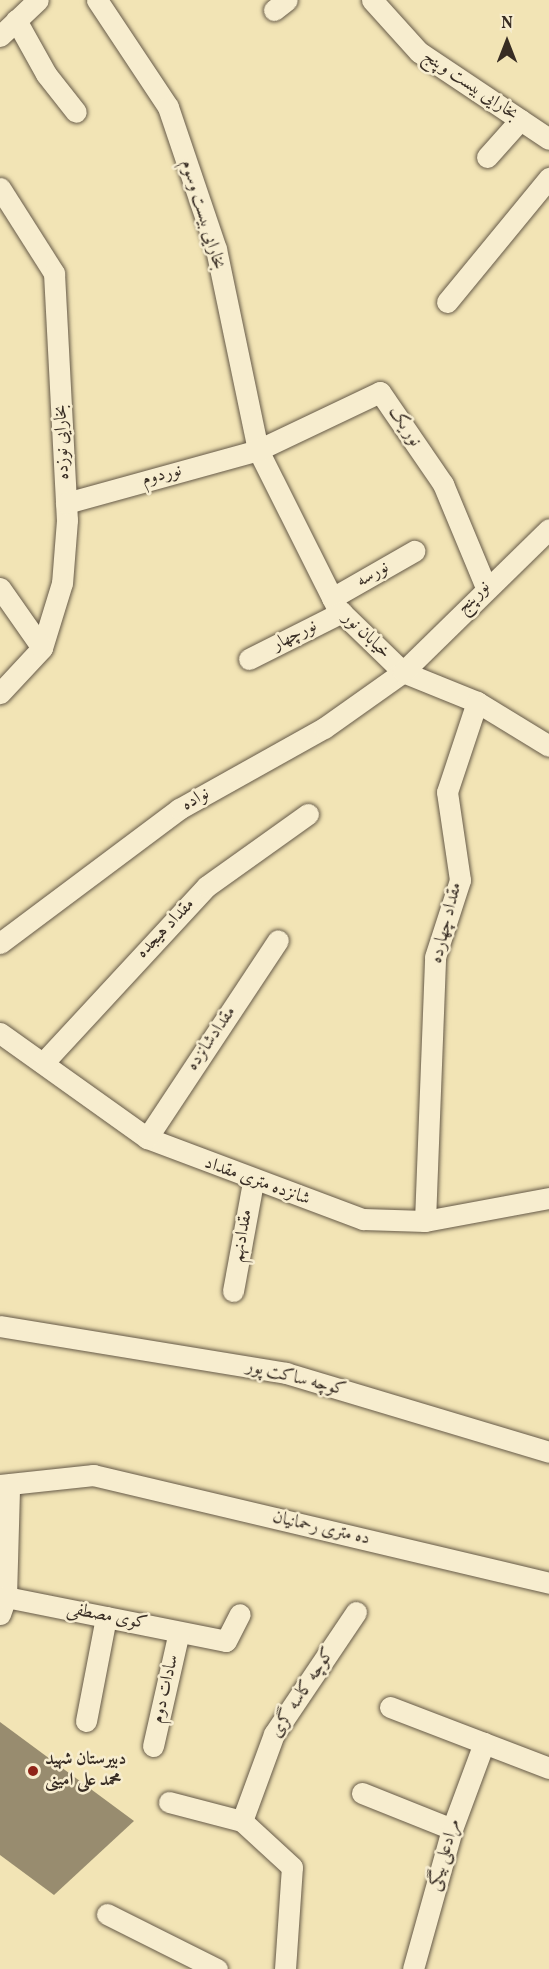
<!DOCTYPE html>
<meta charset="utf-8">
<style>
body{margin:0}
#map{position:relative;width:549px;height:1969px;overflow:hidden;background:#f2e4b5;font-family:Vollkorn,Amiri,serif}
div>[style]{position:absolute}
.building>*{inset:0;background:#988c6f}
.roads{filter:drop-shadow(0 0 2px #665a48) drop-shadow(0 0 2px #665a48)}
.minor>*{height:21px;margin:-10.5px;padding:0 10.5px;transform-origin:10.5px;border-radius:10.5px;background:#f7edcf}
.dots>*{width:16px;height:16px;translate:-50% -50%;box-sizing:border-box;border:3px solid #f7edcf;border-radius:50%}
span{translate:-50% -50%;white-space:nowrap;text-align:center;line-height:1.15;-webkit-text-stroke:5px #f7edcf;paint-order:stroke}
.street-label{font-size:18px;color:#372c23}
.poi-label{font-size:18px;color:#372c23;font-weight:700}
.left{translate:0 -50%;text-align:left}
.north{position:absolute;left:477px;top:12px;width:60px;height:60px;-webkit-text-stroke:4px #f7edcf;paint-order:stroke;rotate:0deg;font-size:16px;font-weight:700;line-height:24px;text-align:center;color:#372c23}
.north::after{content:'';display:block;margin:auto;width:21px;height:27px;background:#372c23;clip-path:polygon(50% 0,100% 100%,50% 72%,0 100%)}
</style>
<div id="map">
<div class="building">
<i style="clip-path:polygon(0 1722px,134px 1821px,54px 1895px,0 1855px)"></i>
</div>
<div class="roads">
<div class="minor">
<i style="left:97px;top:0;width:128px;rotate:56.4deg"></i>
<i style="left:168px;top:107px;width:150px;rotate:71.3deg"></i>
<i style="left:216px;top:249px;width:205px;rotate:78.2deg"></i>
<i style="left:258px;top:450px;width:177px;rotate:63.4deg"></i>
<i style="left:337px;top:608px;width:92px;rotate:44.1deg"></i>
<i style="left:403px;top:672px;width:80px;rotate:22.1deg"></i>
<i style="left:477px;top:702px;width:84px;rotate:31.4deg"></i>
<i style="left:372px;top:0;width:70px;rotate:47.9deg"></i>
<i style="left:419px;top:52px;width:156px;rotate:33.8deg"></i>
<i style="left:274px;top:10px;width:16px;rotate:-38deg"></i>
<i style="left:16px;top:20px;width:62px;rotate:60.9deg"></i>
<i style="left:46px;top:74px;width:48px;rotate:51.7deg"></i>
<i style="left:0;top:36px;width:52px;rotate:-43.5deg"></i>
<i style="left:487px;top:157px;width:50px;rotate:-48.3deg"></i>
<i style="left:0;top:188px;width:101px;rotate:57.6deg"></i>
<i style="left:54px;top:273px;width:247px;rotate:87deg"></i>
<i style="left:67px;top:520px;width:63px;rotate:94.5deg"></i>
<i style="left:62px;top:583px;width:68px;rotate:107.1deg"></i>
<i style="left:42px;top:648px;width:62px;rotate:133deg"></i>
<i style="left:447px;top:302px;width:161px;rotate:-50.6deg"></i>
<i style="left:66px;top:503px;width:199px;rotate:-15.4deg"></i>
<i style="left:258px;top:450px;width:135px;rotate:-25.4deg"></i>
<i style="left:380px;top:392px;width:112px;rotate:55.6deg"></i>
<i style="left:443px;top:484px;width:109px;rotate:67.4deg"></i>
<i style="left:0;top:588px;width:73px;rotate:55deg"></i>
<i style="left:332px;top:598px;width:95px;rotate:-29.8deg"></i>
<i style="left:249px;top:659px;width:104px;rotate:-26.8deg"></i>
<i style="left:0;top:943px;width:224px;rotate:-36.8deg"></i>
<i style="left:179px;top:809px;width:166px;rotate:-29.2deg"></i>
<i style="left:324px;top:728px;width:97px;rotate:-35.3deg"></i>
<i style="left:403px;top:672px;width:204px;rotate:-44.4deg"></i>
<i style="left:0;top:1033px;width:181px;rotate:35.5deg"></i>
<i style="left:147px;top:1138px;width:231px;rotate:20.6deg"></i>
<i style="left:363px;top:1219px;width:62px;rotate:1.8deg"></i>
<i style="left:425px;top:1221px;width:126px;rotate:-10.5deg"></i>
<i style="left:43px;top:1063px;width:241px;rotate:-47.2deg"></i>
<i style="left:207px;top:886px;width:124px;rotate:-35.5deg"></i>
<i style="left:147px;top:1138px;width:237px;rotate:-56.5deg"></i>
<i style="left:425px;top:1221px;width:264px;rotate:-87.8deg"></i>
<i style="left:435px;top:957px;width:81px;rotate:-72deg"></i>
<i style="left:460px;top:880px;width:89px;rotate:-98.4deg"></i>
<i style="left:447px;top:792px;width:95px;rotate:-71.6deg"></i>
<i style="left:233px;top:1291px;width:111px;rotate:-79.6deg"></i>
<i style="left:0;top:1326px;width:290px;rotate:9.3deg"></i>
<i style="left:286px;top:1373px;width:275px;rotate:16.7deg"></i>
<i style="left:0;top:1485px;width:94px;rotate:-6.1deg"></i>
<i style="left:93px;top:1475px;width:469px;rotate:13.3deg"></i>
<i style="left:6px;top:1597px;width:109px;rotate:-88.4deg"></i>
<i style="left:0;top:1614px;width:18px;rotate:-71deg"></i>
<i style="left:6px;top:1597px;width:224px;rotate:11.3deg"></i>
<i style="left:226px;top:1641px;width:30px;rotate:-63deg"></i>
<i style="left:390px;top:1707px;width:170px;rotate:21deg"></i>
<i style="left:86px;top:1721px;width:106px;rotate:-79.1deg"></i>
<i style="left:153px;top:1746px;width:117px;rotate:-77.2deg"></i>
<i style="left:362px;top:1793px;width:97px;rotate:21.8deg"></i>
<i style="left:169px;top:1802px;width:75px;rotate:14.6deg"></i>
<i style="left:107px;top:1914px;width:123px;rotate:26.6deg"></i>
<i style="left:285px;top:1969px;width:102px;rotate:-86.1deg"></i>
<i style="left:292px;top:1867px;width:68px;rotate:-137.4deg"></i>
<i style="left:242px;top:1821px;width:93px;rotate:-69.8deg"></i>
<i style="left:274px;top:1734px;width:147px;rotate:-56.1deg"></i>
<i style="left:413px;top:1969px;width:145px;rotate:-74.4deg"></i>
<i style="left:452px;top:1829px;width:92px;rotate:-69.6deg"></i>
</div>
</div>
<div class="dots">
<i style="left:33px;top:1771px;background:#8f2418"></i>
</div>
<div class="street-label">
<span style="left:470px;top:86px;rotate:34deg">بخارایی بیست وپنج</span>
<span style="left:202px;top:215px;rotate:73deg">بخارایی بیست وسوم</span>
<span style="left:404px;top:427px;rotate:56deg">نور یک</span>
<span style="left:63px;top:442px;rotate:-92deg">بخارایی نوزده</span>
<span style="left:162px;top:476px;rotate:-15deg">نوردوم</span>
<span style="left:373px;top:575px;rotate:-30deg">نورسه</span>
<span style="left:474px;top:598px;rotate:-45deg">نورپنج</span>
<span style="left:295px;top:636px;rotate:-27deg">نورچهار</span>
<span style="left:366px;top:636px;rotate:44deg">خیابان نور</span>
<span style="left:196px;top:800px;rotate:-30deg">نواده</span>
<span style="left:447px;top:923px;rotate:-76deg">مقداد چهارده</span>
<span style="left:166px;top:929px;rotate:-46deg">مقداد هیجده</span>
<span style="left:212px;top:1039px;rotate:-56deg">مقدادشانزده</span>
<span style="left:257px;top:1182px;rotate:20deg">شانزده متری مقداد</span>
<span style="left:243px;top:1236px;rotate:-80deg">مقدادنهم</span>
<span style="left:296px;top:1379px;rotate:14deg">کوچه ساکت پور</span>
<span style="left:321px;top:1529px;rotate:13deg">ده متری رحمانیان</span>
<span style="left:107px;top:1617px;rotate:11deg">کوی مصطفی</span>
<span style="left:166px;top:1689px;rotate:-77deg">سادات دوم</span>
<span style="left:303px;top:1693px;rotate:-57deg">کوچه کاسه گری</span>
<span style="left:445px;top:1855px;rotate:-73deg">مرادعلی بیگی</span>
</div>
<div class="poi-label">
<span class="left" style="left:45px;top:1771px">دبیرستان شهید<br>محمد علی امینی</span>
</div>
<div class="north">N</div>
</div>
